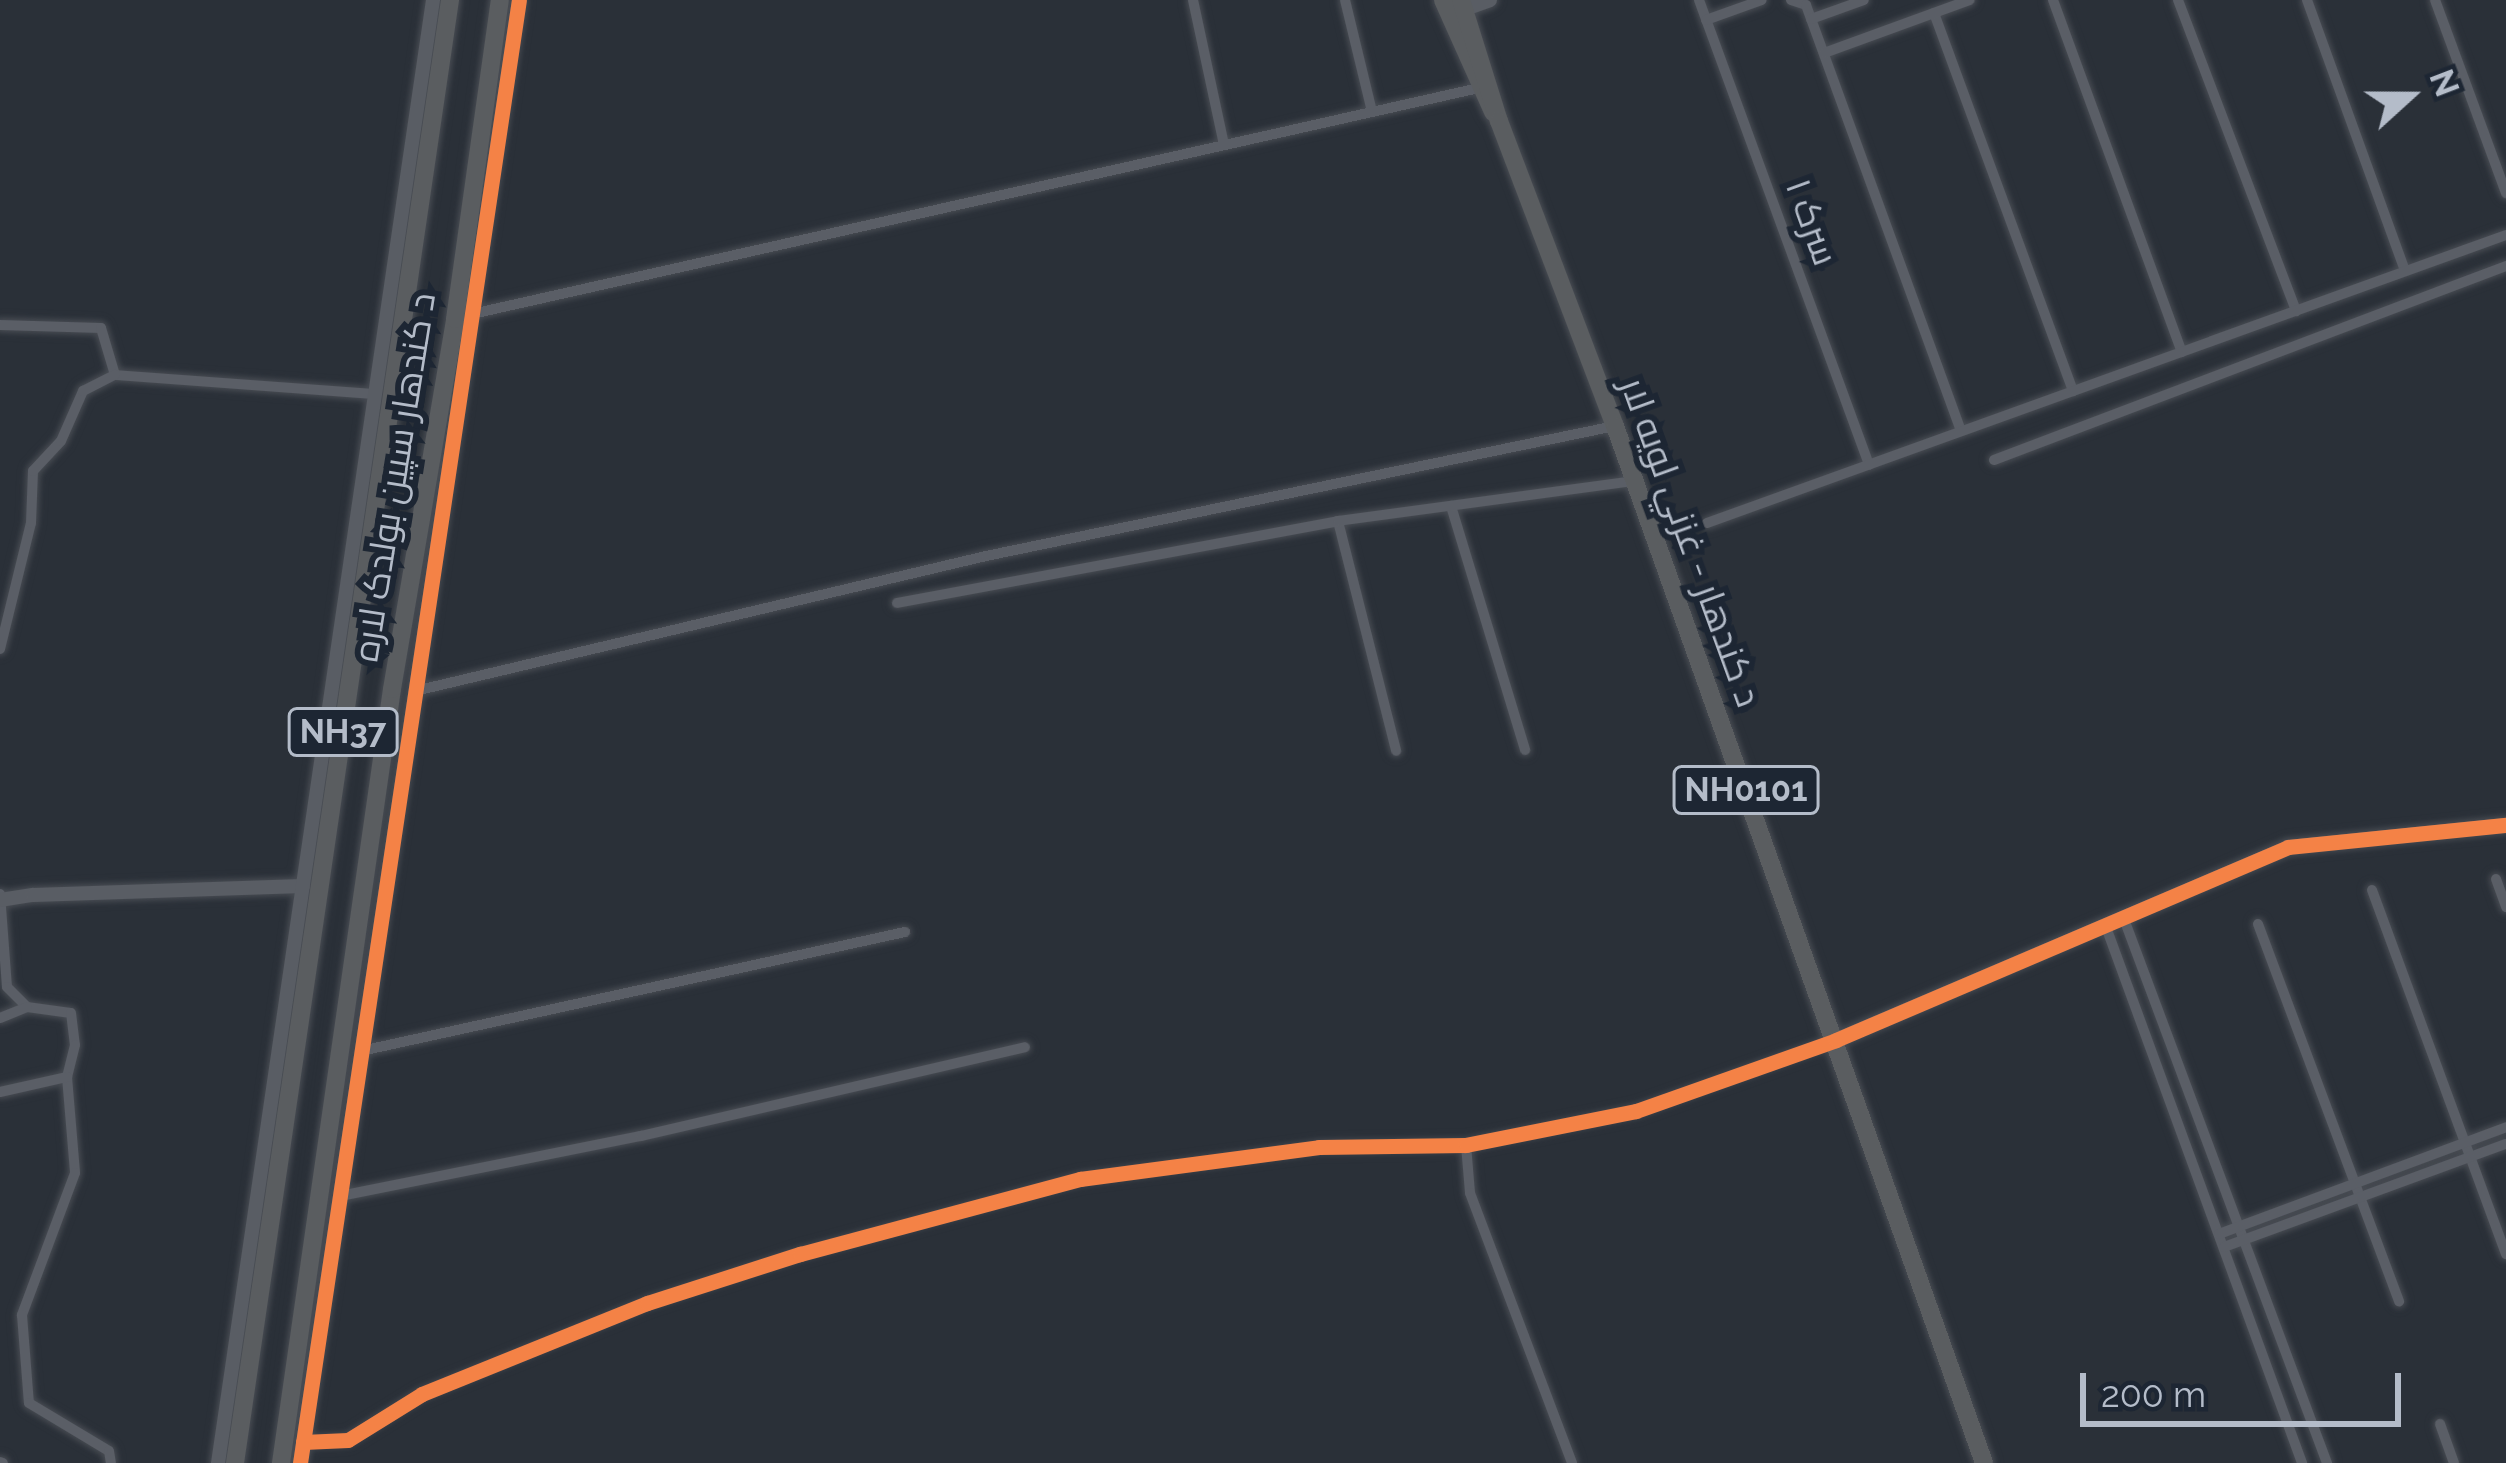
<!DOCTYPE html>
<meta charset="utf-8">
<style>
body{margin:0}
#map{position:relative;width:2506px;height:1463px;overflow:hidden;background:#2a3038;font-family:Raleway,Cairo,sans-serif}
div>[style]{position:absolute}
.roads{filter:drop-shadow(0 0 3px #484c53) drop-shadow(0 0 3px #484c53)}
.street>*{height:10px;margin:-5px;padding:0 5px;transform-origin:5px;border-radius:5px;background:#5a5e66}
.secondary>*{height:14px;margin:-7px;padding:0 7px;transform-origin:7px;border-radius:7px;background:#595d64}
.highway>*{height:18px;margin:-9px;padding:0 9px;transform-origin:9px;border-radius:9px;background:#5a5d60}
.cycleway>*{height:15px;margin:-7.5px;padding:0 7.5px;transform-origin:7.5px;border-radius:7.5px;background:#f48246}
span{translate:-50% -50%;white-space:nowrap;text-align:center;line-height:1.15;-webkit-text-stroke:12px #1d2633;paint-order:stroke}
.shield-label span{padding:3px 9px;background:#1d2633;border:3px solid;border-radius:9px;-webkit-text-stroke-width:0}
.shield-label{font-size:33px;color:#b4bcc9;font-weight:700}
.street-label{font-size:36px;color:#b4bcc9}
.north{position:absolute;left:2350px;top:36px;width:120px;height:120px;-webkit-text-stroke:9px #1d2633;paint-order:stroke;rotate:69deg;font-size:33px;font-weight:700;line-height:48px;text-align:center;color:#b4bcc9}
.north::after{content:'';display:block;margin:auto;width:42px;height:54px;background:#b4bcc9;clip-path:polygon(50% 0,100% 100%,50% 72%,0 100%)}
.scale{position:absolute;left:2080px;top:1373px;width:321px;height:54px;box-sizing:border-box;border:6px solid #b4bcc9;border-top:0;padding-left:15px;font-size:36px;line-height:42px;white-space:nowrap;color:#b4bcc9;-webkit-text-stroke:9px #1d2633;paint-order:stroke}
</style>
<div id="map">
<div class="roads">
<div class="street">
<i style="left:1193px;top:0;width:148px;rotate:77.9deg"></i>
<i style="left:1345px;top:0;width:115px;rotate:76.4deg"></i>
<i style="left:1699px;top:0;width:495px;rotate:69.9deg"></i>
<i style="left:1791px;top:0;width:16px;rotate:18deg"></i>
<i style="left:1806px;top:5px;width:453px;rotate:70deg"></i>
<i style="left:2053px;top:0;width:375px;rotate:69.9deg"></i>
<i style="left:2178px;top:0;width:333px;rotate:69.2deg"></i>
<i style="left:2307px;top:0;width:288px;rotate:70.1deg"></i>
<i style="left:2435px;top:0;width:206px;rotate:69.8deg"></i>
<i style="left:1934px;top:13px;width:403px;rotate:69.8deg"></i>
<i style="left:1811px;top:19px;width:56px;rotate:-19.7deg"></i>
<i style="left:1706px;top:20px;width:59px;rotate:-19.7deg"></i>
<i style="left:1824px;top:53px;width:155px;rotate:-20deg"></i>
<i style="left:472px;top:314px;width:1036px;rotate:-12.65deg"></i>
<i style="left:0;top:325px;width:101px;rotate:1.7deg"></i>
<i style="left:101px;top:328px;width:49px;rotate:73.4deg"></i>
<i style="left:115px;top:375px;width:261px;rotate:4.2deg"></i>
<i style="left:1994px;top:460px;width:548px;rotate:-20.75deg"></i>
<i style="left:1451px;top:506px;width:255px;rotate:73.1deg"></i>
<i style="left:1338px;top:521px;width:237px;rotate:75.8deg"></i>
<i style="left:1707px;top:523px;width:849px;rotate:-19.82deg"></i>
<i style="left:897px;top:603px;width:449px;rotate:-10.5deg"></i>
<i style="left:1338px;top:521px;width:300px;rotate:-7.7deg"></i>
<i style="left:0;top:649px;width:130px;rotate:-76.2deg"></i>
<i style="left:31px;top:523px;width:52px;rotate:-87.8deg"></i>
<i style="left:33px;top:471px;width:41px;rotate:-47deg"></i>
<i style="left:61px;top:441px;width:55px;rotate:-66.3deg"></i>
<i style="left:83px;top:391px;width:36px;rotate:-27deg"></i>
<i style="left:415px;top:691px;width:587px;rotate:-13.3deg"></i>
<i style="left:986px;top:556px;width:642px;rotate:-11.68deg"></i>
<i style="left:2496px;top:879px;width:30px;rotate:70deg"></i>
<i style="left:2372px;top:890px;width:388px;rotate:69.8deg"></i>
<i style="left:0;top:894px;width:93px;rotate:85.7deg"></i>
<i style="left:7px;top:987px;width:28px;rotate:45deg"></i>
<i style="left:27px;top:1007px;width:44px;rotate:7.8deg"></i>
<i style="left:71px;top:1013px;width:32px;rotate:83deg"></i>
<i style="left:75px;top:1045px;width:33px;rotate:104deg"></i>
<i style="left:67px;top:1077px;width:96px;rotate:85.2deg"></i>
<i style="left:75px;top:1173px;width:152px;rotate:110.5deg"></i>
<i style="left:22px;top:1315px;width:88px;rotate:85.5deg"></i>
<i style="left:29px;top:1403px;width:93px;rotate:31deg"></i>
<i style="left:109px;top:1451px;width:12px;rotate:81deg"></i>
<i style="left:2124px;top:919px;width:581px;rotate:69.54deg"></i>
<i style="left:2258px;top:924px;width:403px;rotate:69.5deg"></i>
<i style="left:2106px;top:927px;width:571px;rotate:69.91deg"></i>
<i style="left:0;top:1018px;width:29px;rotate:-22deg"></i>
<i style="left:361px;top:1051px;width:557px;rotate:-12.34deg"></i>
<i style="left:0;top:1092px;width:69px;rotate:-12.6deg"></i>
<i style="left:1466px;top:1145px;width:48px;rotate:85.2deg"></i>
<i style="left:1470px;top:1193px;width:289px;rotate:69.3deg"></i>
<i style="left:340px;top:1196px;width:307px;rotate:-11.3deg"></i>
<i style="left:641px;top:1136px;width:394px;rotate:-13deg"></i>
<i style="left:2219px;top:1234px;width:306px;rotate:-20.4deg"></i>
<i style="left:2224px;top:1247px;width:300px;rotate:-20.1deg"></i>
<i style="left:2440px;top:1424px;width:41px;rotate:70.3deg"></i>
<i style="left:303px;top:1442px;width:45px;rotate:-2.5deg"></i>
<i style="left:348px;top:1440px;width:87px;rotate:-31.9deg"></i>
<i style="left:422px;top:1394px;width:243px;rotate:-22deg"></i>
<i style="left:647px;top:1303px;width:161px;rotate:-17.8deg"></i>
<i style="left:800px;top:1254px;width:290px;rotate:-15deg"></i>
<i style="left:1080px;top:1179px;width:241px;rotate:-7.6deg"></i>
<i style="left:1319px;top:1147px;width:147px;rotate:-0.8deg"></i>
<i style="left:1466px;top:1145px;width:173px;rotate:-11.3deg"></i>
<i style="left:1636px;top:1111px;width:212px;rotate:-19.5deg"></i>
<i style="left:0;top:1462px;width:3px;rotate:18deg"></i>
</div>
<div class="secondary">
<i style="left:1460px;top:11px;width:32px;rotate:-20deg"></i>
<i style="left:0;top:900px;width:33px;rotate:-9deg"></i>
<i style="left:33px;top:895px;width:270px;rotate:-1.9deg"></i>
<i style="left:1836px;top:1040px;width:491px;rotate:-23.1deg"></i>
<i style="left:2288px;top:847px;width:219px;rotate:-5.8deg"></i>
<i style="left:218px;top:1463px;width:1479px;rotate:-81.64deg"></i>
<i style="left:300px;top:1463px;width:1479px;rotate:-81.49deg"></i>
</div>
<div class="highway">
<i style="left:1443px;top:0;width:123px;rotate:65.9deg"></i>
<i style="left:1461px;top:0;width:127px;rotate:72.6deg"></i>
<i style="left:1499px;top:121px;width:326px;rotate:69.2deg"></i>
<i style="left:1615px;top:426px;width:1101px;rotate:70.41deg"></i>
<i style="left:235px;top:1463px;width:1479px;rotate:-81.64deg"></i>
<i style="left:281px;top:1463px;width:782px;rotate:-81.84deg"></i>
<i style="left:392px;top:689px;width:375px;rotate:-80.3deg"></i>
<i style="left:455px;top:319px;width:322px;rotate:-82deg"></i>
</div>
</div>
<div class="cycleway">
<i style="left:303px;top:1442px;width:45px;rotate:-2.5deg"></i>
<i style="left:348px;top:1440px;width:87px;rotate:-31.9deg"></i>
<i style="left:422px;top:1394px;width:243px;rotate:-22deg"></i>
<i style="left:647px;top:1303px;width:161px;rotate:-17.8deg"></i>
<i style="left:800px;top:1254px;width:290px;rotate:-15deg"></i>
<i style="left:1080px;top:1179px;width:241px;rotate:-7.6deg"></i>
<i style="left:1319px;top:1147px;width:147px;rotate:-0.8deg"></i>
<i style="left:1466px;top:1145px;width:173px;rotate:-11.3deg"></i>
<i style="left:1636px;top:1111px;width:212px;rotate:-19.5deg"></i>
<i style="left:1836px;top:1040px;width:491px;rotate:-23.1deg"></i>
<i style="left:2288px;top:847px;width:219px;rotate:-5.8deg"></i>
<i style="left:300px;top:1463px;width:1479px;rotate:-81.49deg"></i>
</div>
<div class="shield-label">
<span style="left:343px;top:732px">NH37</span>
<span style="left:1746px;top:790px">NH0101</span>
</div>
<div class="street-label">
<span style="left:1812px;top:222px;rotate:70deg">سرک ۱</span>
<span style="left:394px;top:477px;rotate:-81deg">د کندهار سپین بولدک لاره</span>
<span style="left:1691px;top:542px;rotate:70deg">د کندهار - غزني لويه لار</span>
</div>
<div class="north">N</div>
<div class="scale">200 m</div>
</div>
